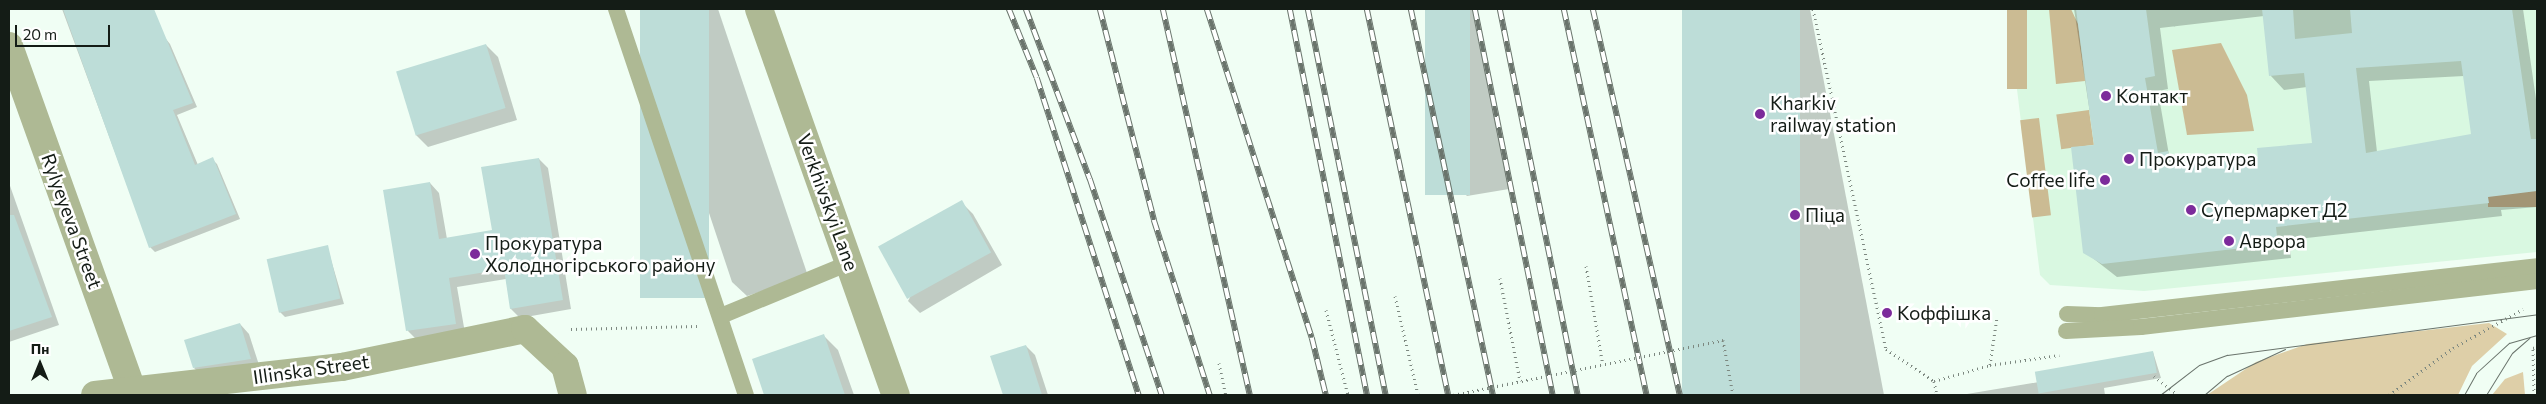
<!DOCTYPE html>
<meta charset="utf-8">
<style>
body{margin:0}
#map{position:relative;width:2546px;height:404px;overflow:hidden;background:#f0fef4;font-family:Commissioner,sans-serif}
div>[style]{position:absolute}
.built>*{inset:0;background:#d9f8e1}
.green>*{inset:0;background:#decfa8}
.forest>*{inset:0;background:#cbbb93;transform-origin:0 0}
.shadow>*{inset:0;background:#0003}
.building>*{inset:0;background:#bdddd8;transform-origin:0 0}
.path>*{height:3px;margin-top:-1.5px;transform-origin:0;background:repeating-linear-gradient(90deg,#7d8880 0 1px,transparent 0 5px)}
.service>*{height:16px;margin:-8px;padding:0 8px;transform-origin:8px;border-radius:8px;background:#aeb994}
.minor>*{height:28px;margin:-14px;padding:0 14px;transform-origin:14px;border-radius:14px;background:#aeb994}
.tram>*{height:1px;margin:-0.5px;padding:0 0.5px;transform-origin:0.5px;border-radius:0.5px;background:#6a746c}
.rail>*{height:5.5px;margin-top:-2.75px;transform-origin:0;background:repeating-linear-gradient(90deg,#fff 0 11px,#6a746c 0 22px);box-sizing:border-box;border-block:1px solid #6a746c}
.path-bridge>*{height:3px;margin-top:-1.5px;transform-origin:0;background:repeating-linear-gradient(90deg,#7d8880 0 1px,transparent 0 5px)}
.dots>*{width:14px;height:14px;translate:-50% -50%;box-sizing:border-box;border:2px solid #fff;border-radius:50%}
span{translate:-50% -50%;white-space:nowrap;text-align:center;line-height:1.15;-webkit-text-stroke:5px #fff;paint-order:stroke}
.poi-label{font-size:19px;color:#141c16}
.left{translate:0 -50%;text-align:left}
.right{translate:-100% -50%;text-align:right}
.street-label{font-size:19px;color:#141c16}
.frame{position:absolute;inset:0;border:10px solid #141c16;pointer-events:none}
.north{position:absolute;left:15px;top:339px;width:50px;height:50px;-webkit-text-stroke:4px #fff;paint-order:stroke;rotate:0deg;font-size:14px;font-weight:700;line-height:20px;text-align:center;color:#141c16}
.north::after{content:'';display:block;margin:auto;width:18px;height:22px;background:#141c16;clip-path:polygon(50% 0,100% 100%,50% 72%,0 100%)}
.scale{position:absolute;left:15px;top:25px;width:95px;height:22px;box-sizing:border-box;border:2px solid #141c16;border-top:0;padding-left:6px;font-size:15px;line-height:18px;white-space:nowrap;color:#141c16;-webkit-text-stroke:4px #fff;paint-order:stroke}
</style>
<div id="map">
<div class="built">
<i style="clip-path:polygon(2007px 9px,2537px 9px,2537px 252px,2144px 291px,2050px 285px,2040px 275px)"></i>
</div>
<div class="green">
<i style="clip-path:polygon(2489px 323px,2507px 334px,2472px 366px,2458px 395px,2207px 395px,2256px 362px,2307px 344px)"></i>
<i style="clip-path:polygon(2523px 372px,2525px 395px,2492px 395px,2505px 379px)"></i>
</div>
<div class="forest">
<i style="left:2007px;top:9px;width:20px;height:80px"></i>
<i style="clip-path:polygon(2049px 9px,2071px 9px,2078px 24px,2085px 81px,2056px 84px)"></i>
<i style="clip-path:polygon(2221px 43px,2247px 95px,2254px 131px,2187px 135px,2172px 50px)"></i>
<i style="left:2089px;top:110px;width:35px;height:33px;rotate:82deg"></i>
<i style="left:2039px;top:118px;width:98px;height:19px;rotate:83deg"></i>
<i style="left:2537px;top:191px;width:16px;height:49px;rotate:90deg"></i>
</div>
<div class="shadow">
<i style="clip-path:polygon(62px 9px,132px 9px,145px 47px,166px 39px,170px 44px,197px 107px,177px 115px,198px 165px,212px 159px,217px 164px,240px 219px,155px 252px,150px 247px)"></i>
<i style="clip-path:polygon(641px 9px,718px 9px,808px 276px,747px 296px,732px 282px)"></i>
<i style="clip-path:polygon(1426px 9px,1472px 9px,1509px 189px,1467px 196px,1462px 191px)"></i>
<i style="clip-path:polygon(1684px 9px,1810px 9px,1884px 395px,1754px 395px)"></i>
<i style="clip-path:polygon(evenodd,2074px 9px,2523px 9px,2537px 106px,2537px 207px,2501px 210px,2502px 216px,2289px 240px,2291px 258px,2117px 277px,2085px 252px,2095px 146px,2074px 9px,2264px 16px,2271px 76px,2284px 90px,2307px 87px,2313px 145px,2260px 159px,2181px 166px,2169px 155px,2158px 91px,2168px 89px,2160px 28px,2264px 16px,2074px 9px,2464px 76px,2473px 135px,2377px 152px,2369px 81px,2464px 76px)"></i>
<i style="clip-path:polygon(486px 45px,498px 57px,517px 120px,428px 147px,416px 135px)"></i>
<i style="clip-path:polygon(539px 159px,548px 168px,571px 309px,520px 318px,511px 309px,506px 279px,457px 287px,465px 333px,417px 340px,408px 331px,385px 191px,430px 183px,439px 193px,447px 239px,493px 231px)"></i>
<i style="clip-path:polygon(9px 183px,59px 325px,9px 342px)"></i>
<i style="clip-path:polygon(961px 202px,973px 214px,1002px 265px,920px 313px,908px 301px)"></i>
<i style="clip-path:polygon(327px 246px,344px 304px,285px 317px,280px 312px)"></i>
<i style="clip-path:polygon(240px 324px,249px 334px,260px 368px,203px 377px,194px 368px)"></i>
<i style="clip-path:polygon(824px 336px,838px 350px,854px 395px,766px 395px,753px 360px)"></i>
<i style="clip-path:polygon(1026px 346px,1035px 355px,1048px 395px,1004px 395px,992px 357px)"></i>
<i style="clip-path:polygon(2153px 352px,2161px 378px,2104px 388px,2105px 395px,1961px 395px,2039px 382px)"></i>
</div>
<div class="building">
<i style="clip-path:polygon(63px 9px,154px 9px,193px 103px,173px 110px,195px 165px,213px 157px,236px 214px,149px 248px)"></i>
<i style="left:640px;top:9px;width:69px;height:289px"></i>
<i style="left:1425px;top:9px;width:45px;height:186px"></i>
<i style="left:1682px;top:9px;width:118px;height:392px"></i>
<i style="clip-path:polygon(evenodd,2076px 9px,2146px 9px,2155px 76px,2145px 78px,2158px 153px,2168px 151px,2170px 166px,2258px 158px,2257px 148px,2312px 143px,2304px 73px,2269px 76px,2262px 9px,2293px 9px,2295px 39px,2352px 33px,2350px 9px,2512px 9px,2531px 139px,2537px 139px,2537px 191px,2488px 197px,2489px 203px,2276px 227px,2278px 244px,2102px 264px,2083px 253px,2071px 147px,2094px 145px,2076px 9px,2461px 61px,2471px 134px,2366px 153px,2356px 68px,2461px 61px)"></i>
<i style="left:486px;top:44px;width:67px;height:94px;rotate:73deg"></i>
<i style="clip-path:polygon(539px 158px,563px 300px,510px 309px,504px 269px,449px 278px,456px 324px,406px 331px,383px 190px,430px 182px,439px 239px,492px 230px,481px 167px)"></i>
<i style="left:962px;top:200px;width:60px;height:96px;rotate:61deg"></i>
<i style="clip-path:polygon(9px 215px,14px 215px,52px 317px,9px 331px)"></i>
<i style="left:328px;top:245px;width:55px;height:63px;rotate:77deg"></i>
<i style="clip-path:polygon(240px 323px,251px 359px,193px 368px,184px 340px)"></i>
<i style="clip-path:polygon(824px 334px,845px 395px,764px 395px,752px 359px)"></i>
<i style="clip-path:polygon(1026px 345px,1042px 395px,1003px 395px,990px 356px)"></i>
<i style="left:2153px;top:351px;width:22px;height:120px;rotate:80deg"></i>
</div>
<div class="path">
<i style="left:1813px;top:9px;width:348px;rotate:77.9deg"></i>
<i style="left:1886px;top:349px;width:58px;rotate:33.7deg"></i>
<i style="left:1934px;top:381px;width:14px;rotate:78deg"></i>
<i style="left:1586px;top:266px;width:100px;rotate:80.3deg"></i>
<i style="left:1500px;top:278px;width:105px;rotate:79deg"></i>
<i style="left:1395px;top:296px;width:102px;rotate:76.9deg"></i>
<i style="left:1326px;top:310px;width:88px;rotate:75.5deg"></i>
<i style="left:571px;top:329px;width:126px;rotate:-1.4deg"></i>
<i style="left:1723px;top:340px;width:56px;rotate:79.7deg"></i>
<i style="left:1219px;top:363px;width:33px;rotate:78deg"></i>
<i style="left:1990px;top:365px;width:70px;rotate:-8.2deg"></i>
<i style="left:2154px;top:376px;width:31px;rotate:38deg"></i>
<i style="left:1934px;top:381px;width:58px;rotate:-15.9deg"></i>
<i style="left:1990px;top:365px;width:49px;rotate:-81.7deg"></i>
<i style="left:2389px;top:395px;width:79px;rotate:-36.3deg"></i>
<i style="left:2453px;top:348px;width:80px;rotate:-29.1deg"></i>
<i style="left:2534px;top:395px;width:47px;rotate:-91.2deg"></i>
<i style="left:2533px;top:348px;width:4px;rotate:-14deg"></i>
</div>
<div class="service">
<i style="left:616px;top:9px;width:407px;rotate:71.4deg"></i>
<i style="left:2067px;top:314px;width:35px;rotate:2deg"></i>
<i style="left:2102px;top:315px;width:438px;rotate:-6.4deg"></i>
<i style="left:721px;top:316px;width:139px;rotate:-22.5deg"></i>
<i style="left:2066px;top:331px;width:75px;rotate:-3.1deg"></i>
<i style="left:2141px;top:327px;width:399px;rotate:-6.6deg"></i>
</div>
<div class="minor">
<i style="left:759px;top:9px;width:410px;rotate:70.5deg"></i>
<i style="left:9px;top:46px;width:371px;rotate:70.3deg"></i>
<i style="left:95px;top:395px;width:249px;rotate:-6.5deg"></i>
<i style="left:342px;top:367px;width:187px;rotate:-11.7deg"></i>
<i style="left:525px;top:329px;width:54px;rotate:42.8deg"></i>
<i style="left:565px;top:366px;width:30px;rotate:75deg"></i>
</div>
<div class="tram">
<i style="left:2160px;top:395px;width:49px;rotate:-37.6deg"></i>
<i style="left:2199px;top:365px;width:30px;rotate:-20deg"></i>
<i style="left:2227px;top:355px;width:313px;rotate:-7.5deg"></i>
<i style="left:2204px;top:395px;width:30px;rotate:-40deg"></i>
<i style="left:2227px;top:376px;width:64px;rotate:-25deg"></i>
<i style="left:2464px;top:395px;width:25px;rotate:-61deg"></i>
<i style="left:2476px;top:373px;width:45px;rotate:-42.3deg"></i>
<i style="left:2509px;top:343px;width:29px;rotate:-16deg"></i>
<i style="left:2486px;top:395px;width:49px;rotate:-58.2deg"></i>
<i style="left:2512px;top:353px;width:23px;rotate:-41deg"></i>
</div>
<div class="rail">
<i style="left:1009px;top:9px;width:74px;rotate:67.9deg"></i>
<i style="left:1037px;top:78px;width:333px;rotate:72.2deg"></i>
<i style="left:1026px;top:9px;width:182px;rotate:69.4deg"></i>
<i style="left:1090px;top:179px;width:228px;rotate:71.6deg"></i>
<i style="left:1100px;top:9px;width:218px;rotate:75.6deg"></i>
<i style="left:1154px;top:220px;width:184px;rotate:72.3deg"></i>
<i style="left:1163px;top:9px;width:396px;rotate:77.3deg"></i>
<i style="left:1207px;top:9px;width:345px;rotate:72.3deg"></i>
<i style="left:1312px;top:338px;width:59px;rotate:76.2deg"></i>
<i style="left:1290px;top:9px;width:394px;rotate:78.7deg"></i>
<i style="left:1308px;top:9px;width:394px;rotate:78.6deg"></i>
<i style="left:1367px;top:9px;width:394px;rotate:78.1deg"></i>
<i style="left:1411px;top:9px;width:395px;rotate:78deg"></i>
<i style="left:1475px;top:9px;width:394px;rotate:78.6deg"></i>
<i style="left:1500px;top:9px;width:394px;rotate:78.6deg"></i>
<i style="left:1564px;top:9px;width:395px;rotate:77.9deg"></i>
<i style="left:1593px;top:9px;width:396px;rotate:77.3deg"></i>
</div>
<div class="path-bridge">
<i style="left:1453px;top:395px;width:276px;rotate:-11.5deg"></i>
</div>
<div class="dots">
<i style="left:2106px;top:96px;background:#7c2b9b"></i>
<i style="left:1760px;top:114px;background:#7c2b9b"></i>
<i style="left:2129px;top:159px;background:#7c2b9b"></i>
<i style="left:2105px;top:180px;background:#7c2b9b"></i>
<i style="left:2191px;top:210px;background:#7c2b9b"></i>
<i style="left:1795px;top:215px;background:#7c2b9b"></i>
<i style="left:2229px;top:241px;background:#7c2b9b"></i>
<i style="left:475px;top:254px;background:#7c2b9b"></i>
<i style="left:1887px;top:313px;background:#7c2b9b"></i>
</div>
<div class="poi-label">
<span class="left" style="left:2116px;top:96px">Контакт</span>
<span class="left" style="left:1770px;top:114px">Kharkiv<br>railway station</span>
<span class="left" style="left:2139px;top:159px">Прокуратура</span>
<span class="right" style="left:2095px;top:180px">Coffee life</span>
<span class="left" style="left:2201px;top:210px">Супермаркет Д2</span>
<span class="left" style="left:1805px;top:215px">Піца</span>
<span class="left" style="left:2239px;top:241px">Аврора</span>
<span class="left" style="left:485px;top:254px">Прокуратура<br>Холодногірського району</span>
<span class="left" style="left:1897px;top:313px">Коффішка</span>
</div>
<div class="street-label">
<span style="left:828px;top:202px;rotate:70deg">Verkhivskyi Lane</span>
<span style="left:72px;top:221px;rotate:70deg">Rylyeyeva Street</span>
<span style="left:311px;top:369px;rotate:-8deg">Illinska Street</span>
</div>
<div class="frame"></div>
<div class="north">Пн</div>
<div class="scale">20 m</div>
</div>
